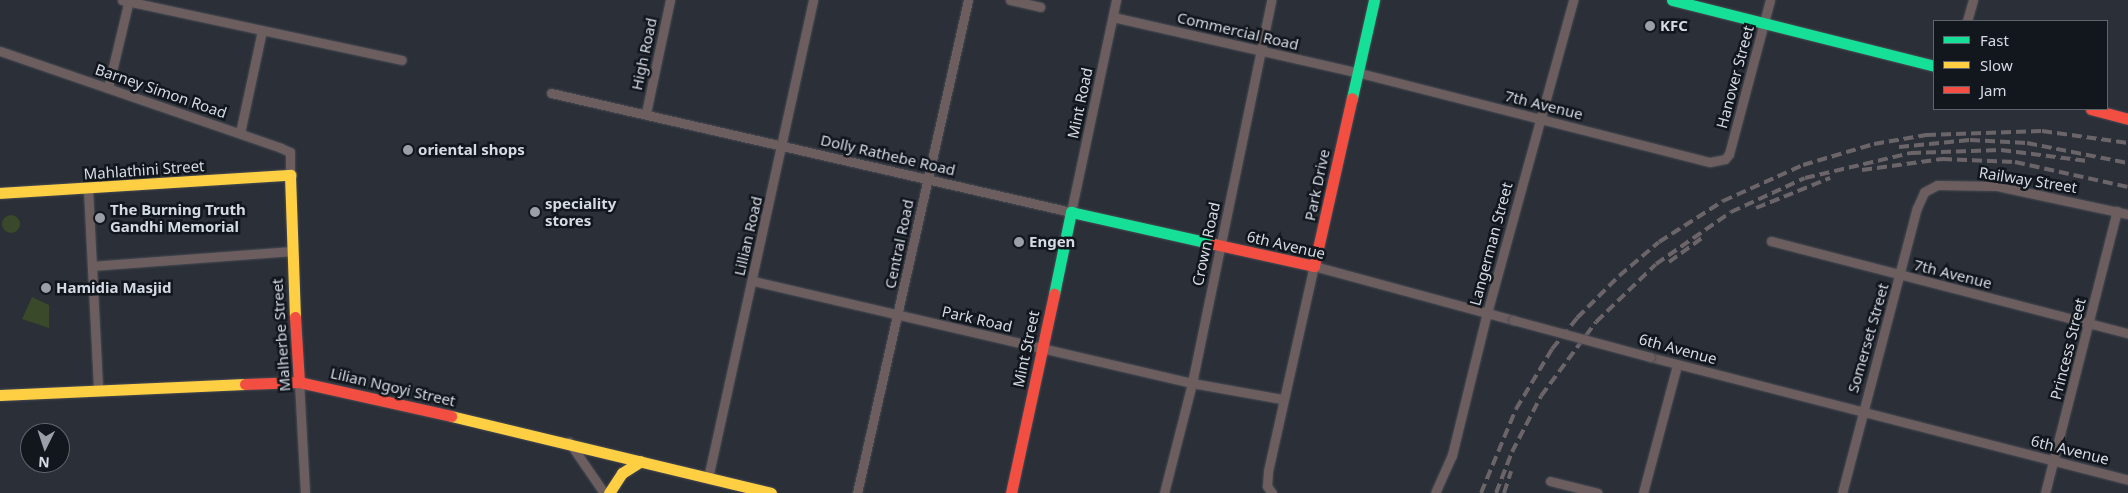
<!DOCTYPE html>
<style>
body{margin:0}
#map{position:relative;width:2128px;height:493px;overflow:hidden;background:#2b2f38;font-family:"Noto Sans",sans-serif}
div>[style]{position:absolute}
.green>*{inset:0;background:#3a492a}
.round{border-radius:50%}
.roads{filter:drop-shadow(0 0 1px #474b53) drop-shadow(0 0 1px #474b53)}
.street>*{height:9px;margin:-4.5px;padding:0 4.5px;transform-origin:4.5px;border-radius:4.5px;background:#6c5e5f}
.fast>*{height:11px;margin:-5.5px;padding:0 5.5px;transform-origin:5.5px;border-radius:5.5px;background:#16e098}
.slow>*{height:11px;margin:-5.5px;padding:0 5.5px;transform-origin:5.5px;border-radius:5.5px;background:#ffcf43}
.jam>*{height:11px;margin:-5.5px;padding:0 5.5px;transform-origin:5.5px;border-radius:5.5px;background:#f24e42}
.rail>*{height:4px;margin-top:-2px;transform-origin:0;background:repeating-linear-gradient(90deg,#6b656a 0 10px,transparent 0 15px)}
.bridges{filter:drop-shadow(0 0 1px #474b53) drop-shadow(0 0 1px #474b53)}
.street-bridge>*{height:9px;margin:-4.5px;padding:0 4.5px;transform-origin:4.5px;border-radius:4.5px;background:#6c5e5f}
.dots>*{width:14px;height:14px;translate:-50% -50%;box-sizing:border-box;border:2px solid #12161d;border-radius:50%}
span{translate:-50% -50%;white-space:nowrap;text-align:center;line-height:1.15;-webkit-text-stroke:5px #12161d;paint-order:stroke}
.poi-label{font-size:15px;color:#d5dbe5;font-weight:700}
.left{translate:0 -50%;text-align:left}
.street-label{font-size:15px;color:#d5dbe5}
.legend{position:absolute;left:1933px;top:20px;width:175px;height:90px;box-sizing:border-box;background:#12161d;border:1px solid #60656d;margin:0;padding:6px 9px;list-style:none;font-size:15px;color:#d5dbe5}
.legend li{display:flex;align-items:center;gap:10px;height:25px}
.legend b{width:25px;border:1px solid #60656d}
.north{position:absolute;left:20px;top:423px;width:50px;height:50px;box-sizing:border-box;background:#12161d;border:1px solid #60656d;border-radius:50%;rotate:184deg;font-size:14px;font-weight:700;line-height:20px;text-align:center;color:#d5dbe5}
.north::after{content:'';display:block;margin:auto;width:18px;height:22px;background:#9a9fa8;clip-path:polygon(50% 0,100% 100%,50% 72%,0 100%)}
</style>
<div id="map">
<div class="green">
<i class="round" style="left:2px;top:215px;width:18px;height:18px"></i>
<i style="clip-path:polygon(32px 297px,49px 305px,49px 328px,22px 319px)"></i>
</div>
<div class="roads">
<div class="street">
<i style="left:122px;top:0;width:286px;rotate:12.1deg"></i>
<i style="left:1010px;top:0;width:31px;rotate:13deg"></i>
<i style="left:1113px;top:17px;width:249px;rotate:12.8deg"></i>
<i style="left:1356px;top:72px;width:365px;rotate:14.3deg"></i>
<i style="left:1710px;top:162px;width:15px;rotate:-11deg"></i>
<i style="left:1725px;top:159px;width:6px;rotate:-51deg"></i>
<i style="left:1729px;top:154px;width:159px;rotate:-75.1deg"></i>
<i style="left:1967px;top:21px;width:22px;rotate:-74deg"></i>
<i style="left:0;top:51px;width:297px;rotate:19deg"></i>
<i style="left:281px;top:148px;width:10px;rotate:24deg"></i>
<i style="left:290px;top:152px;width:23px;rotate:90deg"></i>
<i style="left:108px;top:88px;width:90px;rotate:-76.6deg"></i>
<i style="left:551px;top:93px;width:533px;rotate:12.89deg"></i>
<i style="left:1071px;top:212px;width:217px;rotate:-78deg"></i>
<i style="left:646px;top:113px;width:116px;rotate:-78deg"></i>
<i style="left:240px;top:133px;width:105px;rotate:-77.9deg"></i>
<i style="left:88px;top:189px;width:200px;rotate:87.1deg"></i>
<i style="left:1771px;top:241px;width:369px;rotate:14.5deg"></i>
<i style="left:92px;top:266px;width:200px;rotate:-4.3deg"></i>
<i style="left:753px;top:281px;width:451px;rotate:13.1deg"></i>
<i style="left:1192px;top:383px;width:91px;rotate:10.1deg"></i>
<i style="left:1650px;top:357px;width:494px;rotate:14.4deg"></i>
<i style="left:299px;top:382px;width:111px;rotate:86.9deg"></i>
<i style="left:569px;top:442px;width:62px;rotate:55.5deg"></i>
<i style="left:708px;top:478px;width:489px;rotate:-77.6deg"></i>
<i style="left:1550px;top:481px;width:49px;rotate:14deg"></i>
<i style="left:857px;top:493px;width:505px;rotate:-77.31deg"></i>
<i style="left:1164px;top:493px;width:114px;rotate:-75.7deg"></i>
<i style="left:1192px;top:383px;width:391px;rotate:-78.3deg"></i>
<i style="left:1272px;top:493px;width:9px;rotate:-126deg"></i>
<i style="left:1267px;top:486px;width:15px;rotate:-86deg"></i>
<i style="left:1268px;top:471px;width:210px;rotate:-77.4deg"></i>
<i style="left:1314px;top:266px;width:206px;rotate:15.2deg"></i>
<i style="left:1435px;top:493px;width:42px;rotate:-65.9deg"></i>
<i style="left:1452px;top:455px;width:146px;rotate:-76.2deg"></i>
<i style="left:1487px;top:313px;width:325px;rotate:-74.6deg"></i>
<i style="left:1643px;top:493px;width:132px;rotate:-75.1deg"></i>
<i style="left:1842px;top:493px;width:295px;rotate:-75.3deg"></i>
<i style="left:1917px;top:208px;width:17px;rotate:-66deg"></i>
<i style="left:1924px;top:192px;width:15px;rotate:-28deg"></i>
<i style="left:1937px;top:185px;width:60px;rotate:1deg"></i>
<i style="left:1997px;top:186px;width:134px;rotate:12.1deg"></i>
<i style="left:2045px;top:493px;width:291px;rotate:-75.7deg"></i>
</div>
<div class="fast">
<i style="left:1672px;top:0;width:270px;rotate:14.1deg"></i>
<i style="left:1352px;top:98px;width:100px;rotate:-77.3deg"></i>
<i style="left:1054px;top:294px;width:84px;rotate:-78.3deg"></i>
<i style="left:1071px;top:212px;width:147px;rotate:12.6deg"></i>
</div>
<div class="slow">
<i style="left:0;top:193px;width:291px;rotate:-3.6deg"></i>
<i style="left:290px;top:175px;width:142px;rotate:88deg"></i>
<i style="left:0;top:395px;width:245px;rotate:-2.6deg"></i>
<i style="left:451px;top:416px;width:329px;rotate:13.5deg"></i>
<i style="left:609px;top:493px;width:24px;rotate:-57deg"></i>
<i style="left:622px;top:473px;width:22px;rotate:-32deg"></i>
</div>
<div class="jam">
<i style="left:2091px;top:109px;width:38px;rotate:15deg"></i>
<i style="left:1214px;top:244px;width:102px;rotate:12.4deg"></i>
<i style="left:1314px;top:266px;width:172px;rotate:-77.3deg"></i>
<i style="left:295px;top:317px;width:65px;rotate:86.5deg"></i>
<i style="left:245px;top:384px;width:54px;rotate:-2.1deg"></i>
<i style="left:299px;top:382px;width:156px;rotate:12.6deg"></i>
<i style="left:1011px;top:493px;width:204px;rotate:-77.8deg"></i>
</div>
</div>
<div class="rail">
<i style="left:1899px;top:147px;width:71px;rotate:-5.6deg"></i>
<i style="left:1970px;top:140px;width:57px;rotate:3deg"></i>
<i style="left:2027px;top:143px;width:103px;rotate:11.2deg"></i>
<i style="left:1862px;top:170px;width:81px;rotate:-7.8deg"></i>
<i style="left:1942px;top:159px;width:73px;rotate:2.4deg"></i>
<i style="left:2015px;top:162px;width:116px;rotate:12.5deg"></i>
<i style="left:1756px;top:208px;width:80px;rotate:-22.1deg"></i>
<i style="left:1669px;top:262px;width:41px;rotate:-36deg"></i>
<i style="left:1481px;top:493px;width:91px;rotate:-67.4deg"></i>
<i style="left:1516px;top:409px;width:70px;rotate:-59deg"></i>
<i style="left:1552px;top:349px;width:40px;rotate:-51deg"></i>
<i style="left:1577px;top:318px;width:59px;rotate:-45deg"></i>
<i style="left:1619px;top:276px;width:52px;rotate:-40.4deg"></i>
<i style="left:1659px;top:242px;width:76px;rotate:-32.6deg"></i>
<i style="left:1723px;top:201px;width:88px;rotate:-24.2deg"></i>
<i style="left:1803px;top:165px;width:74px;rotate:-16.5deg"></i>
<i style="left:1874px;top:144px;width:53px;rotate:-9.8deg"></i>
<i style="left:1926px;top:135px;width:116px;rotate:-2deg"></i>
<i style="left:2042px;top:131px;width:87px;rotate:7.9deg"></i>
<i style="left:1496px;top:493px;width:44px;rotate:-68.7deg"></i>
<i style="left:1512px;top:452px;width:63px;rotate:-62.6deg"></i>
<i style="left:1541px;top:396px;width:92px;rotate:-53.4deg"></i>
<i style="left:1596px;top:322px;width:83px;rotate:-44deg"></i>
<i style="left:1656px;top:264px;width:91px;rotate:-34.7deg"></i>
<i style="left:1731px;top:212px;width:81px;rotate:-24.7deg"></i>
<i style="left:1805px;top:178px;width:109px;rotate:-13.3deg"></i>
<i style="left:1911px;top:153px;width:90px;rotate:-1.9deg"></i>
<i style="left:2001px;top:150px;width:87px;rotate:7.3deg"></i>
<i style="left:1504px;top:493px;width:23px;rotate:-72deg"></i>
</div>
<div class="bridges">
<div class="street-bridge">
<i style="left:1513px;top:320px;width:142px;rotate:15.1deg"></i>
</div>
</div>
<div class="dots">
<i style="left:1650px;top:26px;background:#9a9fa8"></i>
<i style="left:408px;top:150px;background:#9a9fa8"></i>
<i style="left:535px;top:212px;background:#9a9fa8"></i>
<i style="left:100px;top:218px;background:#9a9fa8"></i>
<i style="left:1019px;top:242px;background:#9a9fa8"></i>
<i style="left:46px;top:288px;background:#9a9fa8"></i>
</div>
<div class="poi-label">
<span class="left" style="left:1660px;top:26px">KFC</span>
<span class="left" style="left:418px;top:150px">oriental shops</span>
<span class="left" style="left:545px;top:212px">speciality<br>stores</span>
<span class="left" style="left:110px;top:218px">The Burning Truth<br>Gandhi Memorial</span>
<span class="left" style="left:1029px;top:242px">Engen</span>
<span class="left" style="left:56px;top:288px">Hamidia Masjid</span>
</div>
<div class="street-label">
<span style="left:1238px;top:31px;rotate:13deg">Commercial Road</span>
<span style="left:644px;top:54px;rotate:-78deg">High Road</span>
<span style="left:1735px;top:77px;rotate:-75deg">Hanover Street</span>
<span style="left:161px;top:91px;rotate:19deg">Barney Simon Road</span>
<span style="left:1080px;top:103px;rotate:-78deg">Mint Road</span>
<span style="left:1544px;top:105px;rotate:14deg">7th Avenue</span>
<span style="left:888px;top:155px;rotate:13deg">Dolly Rathebe Road</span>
<span style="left:144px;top:170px;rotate:-4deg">Mahlathini Street</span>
<span style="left:2028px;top:180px;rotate:9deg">Railway Street</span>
<span style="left:1317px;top:185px;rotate:-78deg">Park Drive</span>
<span style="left:748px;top:236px;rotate:-77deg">Lillian Road</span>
<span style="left:899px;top:244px;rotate:-78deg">Central Road</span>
<span style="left:1206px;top:244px;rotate:-78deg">Crown Road</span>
<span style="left:1491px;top:244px;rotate:-75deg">Langerman Street</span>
<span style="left:1286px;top:245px;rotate:13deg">6th Avenue</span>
<span style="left:1953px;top:274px;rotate:14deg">7th Avenue</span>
<span style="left:977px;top:319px;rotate:13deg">Park Road</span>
<span style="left:281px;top:335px;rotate:-94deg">Malherbe Street</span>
<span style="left:1868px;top:338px;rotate:-74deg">Somerset Street</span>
<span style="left:1026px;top:349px;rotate:-78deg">Mint Street</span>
<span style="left:1678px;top:349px;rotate:15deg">6th Avenue</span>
<span style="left:2068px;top:349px;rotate:-76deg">Princess Street</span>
<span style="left:393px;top:387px;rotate:13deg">Lilian Ngoyi Street</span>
<span style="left:2070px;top:450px;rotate:14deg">6th Avenue</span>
</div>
<ul class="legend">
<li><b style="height:6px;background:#16e098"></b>Fast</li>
<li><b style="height:6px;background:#ffcf43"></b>Slow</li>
<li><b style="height:6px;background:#f24e42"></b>Jam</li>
</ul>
<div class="north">N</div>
</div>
